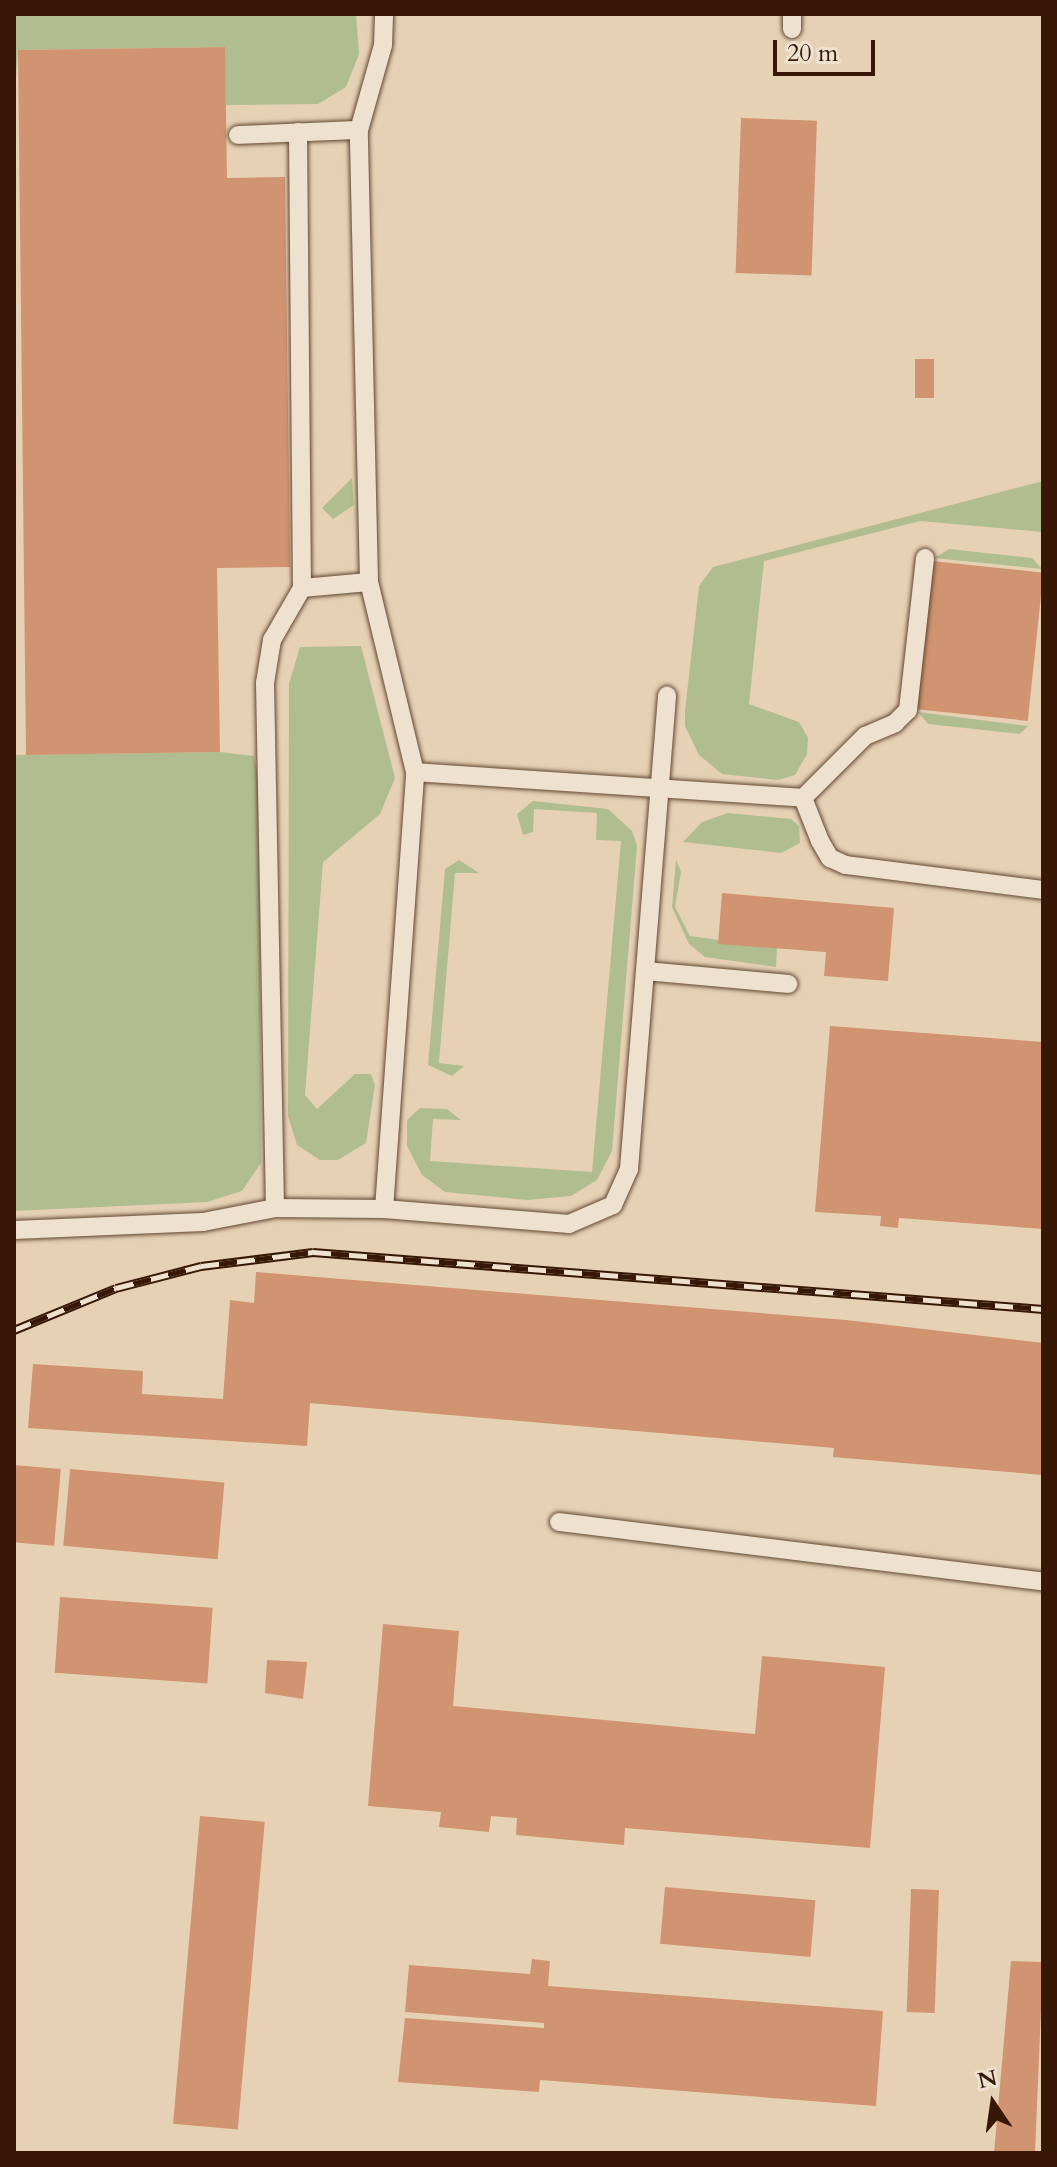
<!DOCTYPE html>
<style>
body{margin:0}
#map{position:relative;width:1057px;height:2167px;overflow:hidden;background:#e6d1b5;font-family:Cardo,serif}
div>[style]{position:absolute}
.green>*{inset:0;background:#b0bd91}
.building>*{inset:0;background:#d09570;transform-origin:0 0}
.roads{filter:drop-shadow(0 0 2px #634632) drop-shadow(0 0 2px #634632)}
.service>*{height:18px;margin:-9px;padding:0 9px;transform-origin:9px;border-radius:9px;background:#efe1cf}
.rail>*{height:9px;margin-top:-4.5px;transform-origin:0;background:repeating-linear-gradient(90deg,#efe1cf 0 18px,#371807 0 36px);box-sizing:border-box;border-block:2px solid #371807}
span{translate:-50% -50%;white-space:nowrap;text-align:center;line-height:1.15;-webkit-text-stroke:8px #efe1cf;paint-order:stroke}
.frame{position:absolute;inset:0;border:16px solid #371807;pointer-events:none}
.north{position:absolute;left:953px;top:2063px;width:80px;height:80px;-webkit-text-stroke:6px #efe1cf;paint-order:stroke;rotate:347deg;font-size:22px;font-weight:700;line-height:32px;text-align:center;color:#371807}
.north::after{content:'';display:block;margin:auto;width:28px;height:36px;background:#371807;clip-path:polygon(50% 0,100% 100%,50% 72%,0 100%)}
.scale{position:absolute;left:773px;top:40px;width:102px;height:36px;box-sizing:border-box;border:4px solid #371807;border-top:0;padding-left:10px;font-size:24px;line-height:28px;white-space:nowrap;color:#371807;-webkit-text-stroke:6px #efe1cf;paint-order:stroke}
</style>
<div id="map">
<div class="green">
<i style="clip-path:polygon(14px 14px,356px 14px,359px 54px,346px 87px,318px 104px,226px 105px,224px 47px,18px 50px,14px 105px)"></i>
<i style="clip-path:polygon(352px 478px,354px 505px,333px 519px,322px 508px)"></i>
<i style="clip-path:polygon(1043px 481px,1043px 532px,920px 521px,764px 561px,749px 704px,799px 722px,808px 738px,807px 754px,795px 775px,778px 780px,722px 774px,699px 755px,685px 726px,685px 711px,699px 586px,713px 567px)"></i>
<i style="clip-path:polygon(949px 549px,1032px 558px,1042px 569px,934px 558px)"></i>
<i style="clip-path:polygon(361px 646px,395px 778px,380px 814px,323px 862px,305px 1095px,317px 1109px,355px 1074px,371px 1074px,375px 1085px,366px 1143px,338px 1160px,320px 1160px,297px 1145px,288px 1116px,289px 684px,300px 647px)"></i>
<i style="clip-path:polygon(918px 712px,1028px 726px,1020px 734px,928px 724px)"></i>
<i style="clip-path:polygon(220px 752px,254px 756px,259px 779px,261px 1163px,242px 1191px,207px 1202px,14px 1211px,14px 755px)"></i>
<i style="clip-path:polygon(533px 801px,608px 809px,632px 831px,637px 846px,612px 1151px,597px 1180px,571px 1196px,527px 1200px,445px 1192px,422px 1175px,407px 1146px,407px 1120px,420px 1108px,447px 1109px,461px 1120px,433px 1119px,430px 1161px,592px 1172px,621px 841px,596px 840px,597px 813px,534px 809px,533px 832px,523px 835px,517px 814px)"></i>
<i style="clip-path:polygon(728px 813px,791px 819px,799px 826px,800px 843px,781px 853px,683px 842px,702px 822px)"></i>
<i style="clip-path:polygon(676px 859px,681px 872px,675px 907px,690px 936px,777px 948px,776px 967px,705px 957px,689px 944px,672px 907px)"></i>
<i style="clip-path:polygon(459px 860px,479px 873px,455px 873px,439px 1063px,464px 1066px,452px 1076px,428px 1065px,445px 869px)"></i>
</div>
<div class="building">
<i style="clip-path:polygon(225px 47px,227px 178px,285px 177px,290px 567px,217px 568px,220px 752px,26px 755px,18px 50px)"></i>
<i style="left:741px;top:118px;width:76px;height:155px;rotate:2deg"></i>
<i style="left:915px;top:359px;width:19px;height:39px"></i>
<i style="left:932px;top:561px;width:112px;height:149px;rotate:6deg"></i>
<i style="clip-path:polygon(722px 893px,894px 908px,888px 981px,824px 976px,826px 952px,718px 944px)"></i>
<i style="clip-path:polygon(830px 1026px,1043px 1042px,1043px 1229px,899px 1218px,898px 1228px,880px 1226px,881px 1216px,815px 1212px)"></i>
<i style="clip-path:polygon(256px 1272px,846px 1320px,1043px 1343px,1043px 1475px,833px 1457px,834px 1448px,310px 1403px,307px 1446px,28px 1428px,33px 1364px,143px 1371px,142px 1394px,223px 1399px,230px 1300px,254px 1303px)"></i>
<i style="left:14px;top:1465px;width:47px;height:77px;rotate:5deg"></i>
<i style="left:70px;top:1469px;width:155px;height:77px;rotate:5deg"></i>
<i style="left:60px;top:1597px;width:153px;height:76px;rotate:4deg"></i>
<i style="clip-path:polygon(383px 1624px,459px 1631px,453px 1706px,755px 1734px,762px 1656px,885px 1667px,870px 1848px,625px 1828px,624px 1845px,516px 1835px,517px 1818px,491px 1816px,489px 1832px,439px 1827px,441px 1812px,368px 1806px)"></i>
<i style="clip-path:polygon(267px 1660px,307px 1662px,303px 1699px,265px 1693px)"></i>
<i style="left:200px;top:1816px;width:65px;height:309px;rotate:5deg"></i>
<i style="left:665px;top:1887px;width:151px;height:57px;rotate:5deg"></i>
<i style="left:911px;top:1889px;width:28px;height:123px;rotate:2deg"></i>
<i style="clip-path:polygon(532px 1959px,550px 1961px,548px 1986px,883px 2011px,876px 2106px,540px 2080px,539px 2092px,398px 2082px,405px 2018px,544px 2028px,544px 2023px,405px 2012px,409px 1965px,530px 1974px)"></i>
<i style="clip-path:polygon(1011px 1961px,1043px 1962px,1035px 2153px,994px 2153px)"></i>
</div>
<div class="roads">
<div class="service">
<i style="left:792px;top:14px;width:15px;rotate:90deg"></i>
<i style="left:298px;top:132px;width:456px;rotate:89.5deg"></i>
<i style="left:238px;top:135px;width:121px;rotate:-2.4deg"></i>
<i style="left:415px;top:772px;width:389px;rotate:3.8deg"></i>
<i style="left:803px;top:798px;width:88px;rotate:-45deg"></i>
<i style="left:865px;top:736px;width:33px;rotate:-23deg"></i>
<i style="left:895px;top:723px;width:18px;rotate:-45deg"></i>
<i style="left:908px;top:710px;width:153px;rotate:-83.6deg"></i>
<i style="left:803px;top:798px;width:46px;rotate:68.4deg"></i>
<i style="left:820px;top:841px;width:20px;rotate:60deg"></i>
<i style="left:830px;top:858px;width:17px;rotate:24deg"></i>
<i style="left:846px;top:865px;width:199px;rotate:7.2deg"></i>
<i style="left:646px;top:971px;width:143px;rotate:5.2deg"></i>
<i style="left:275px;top:1208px;width:525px;rotate:-91.09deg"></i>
<i style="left:265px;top:683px;width:44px;rotate:-80.8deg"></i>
<i style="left:272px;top:640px;width:60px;rotate:-60deg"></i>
<i style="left:302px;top:588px;width:67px;rotate:-5.1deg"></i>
<i style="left:384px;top:1209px;width:186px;rotate:4.6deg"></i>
<i style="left:569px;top:1224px;width:48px;rotate:-23.4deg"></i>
<i style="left:613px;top:1205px;width:39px;rotate:-66deg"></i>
<i style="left:629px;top:1169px;width:475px;rotate:-85.4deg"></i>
<i style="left:14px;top:1230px;width:189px;rotate:-2.4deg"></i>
<i style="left:203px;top:1222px;width:73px;rotate:-11deg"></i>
<i style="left:275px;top:1208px;width:109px;rotate:0.5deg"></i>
<i style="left:384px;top:1209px;width:438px;rotate:-85.9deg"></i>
<i style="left:415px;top:772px;width:195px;rotate:-103.6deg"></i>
<i style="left:369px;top:582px;width:452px;rotate:-91.3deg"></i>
<i style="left:359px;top:130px;width:88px;rotate:-74.2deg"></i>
<i style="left:383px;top:45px;width:31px;rotate:-88deg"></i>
<i style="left:559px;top:1522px;width:488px;rotate:7deg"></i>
</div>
</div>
<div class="rail">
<i style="left:14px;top:1330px;width:110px;rotate:-22.4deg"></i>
<i style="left:116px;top:1288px;width:88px;rotate:-14.5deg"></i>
<i style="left:201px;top:1266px;width:113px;rotate:-7.1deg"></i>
<i style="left:313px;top:1252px;width:732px;rotate:4.46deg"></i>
</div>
<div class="frame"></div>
<div class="north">N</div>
<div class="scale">20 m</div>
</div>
